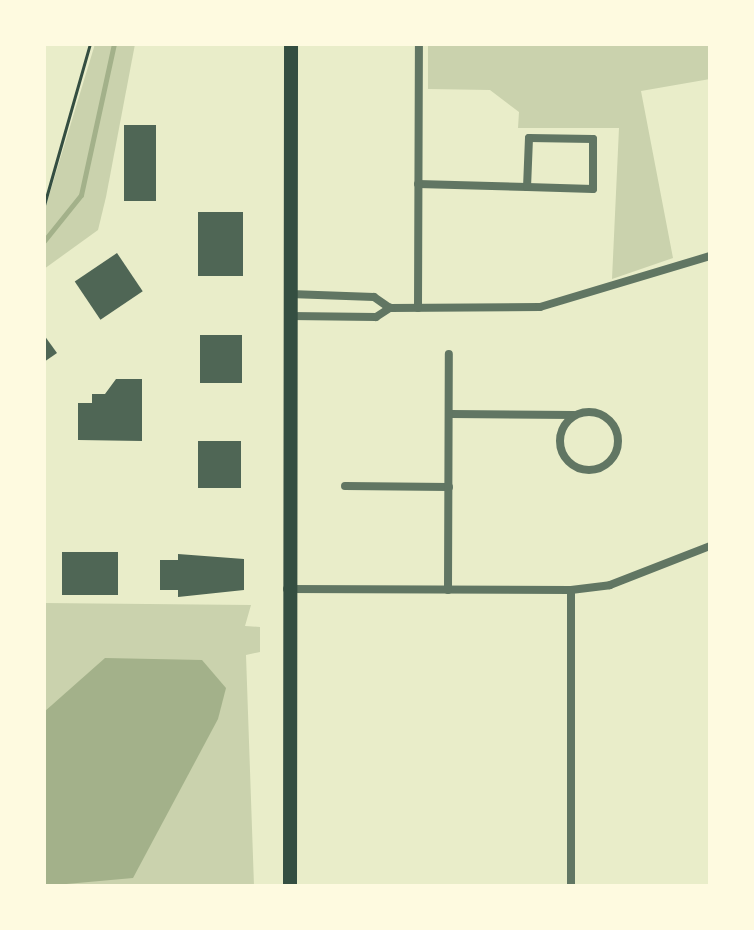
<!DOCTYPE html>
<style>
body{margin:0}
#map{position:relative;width:754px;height:930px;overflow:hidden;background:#e9edc9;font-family:"Asap Condensed",sans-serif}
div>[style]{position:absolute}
.green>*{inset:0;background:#cad2ad}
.water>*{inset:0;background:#a3b18a}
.stream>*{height:5px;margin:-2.5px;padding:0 2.5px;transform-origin:2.5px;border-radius:2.5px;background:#a3b18a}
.building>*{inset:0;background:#4f6655;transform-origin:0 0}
.path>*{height:3px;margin:-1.5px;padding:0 1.5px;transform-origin:1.5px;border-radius:1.5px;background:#344e41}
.minor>*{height:8px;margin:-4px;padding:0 4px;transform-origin:4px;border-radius:4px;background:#617663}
.minor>.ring{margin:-4px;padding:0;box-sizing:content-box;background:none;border:8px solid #617663;border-radius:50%}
.primary>*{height:14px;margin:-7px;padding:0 7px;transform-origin:7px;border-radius:7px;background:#344e41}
span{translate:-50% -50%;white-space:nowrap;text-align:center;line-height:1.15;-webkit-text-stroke:8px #fefae0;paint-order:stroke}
.frame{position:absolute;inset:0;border:46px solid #fefae0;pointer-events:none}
</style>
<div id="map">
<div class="green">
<i style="clip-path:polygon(95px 44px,135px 44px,106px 197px,98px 230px,44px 269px,44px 212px)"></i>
<i style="clip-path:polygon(428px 44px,710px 44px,710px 79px,641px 91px,673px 258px,612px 279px,619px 128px,518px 128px,519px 112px,490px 90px,428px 89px)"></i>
<i style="clip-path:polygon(44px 603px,251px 605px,245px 626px,260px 627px,260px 652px,246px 655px,254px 886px,44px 886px)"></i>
</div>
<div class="water">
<i style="clip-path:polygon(105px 658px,202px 660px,226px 688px,218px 719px,133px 878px,44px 886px,44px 712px)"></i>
</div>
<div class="stream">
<i style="left:44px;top:241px;width:59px;rotate:-51.2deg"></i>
<i style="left:81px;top:195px;width:155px;rotate:-77.7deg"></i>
</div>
<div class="building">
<i style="left:124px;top:125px;width:32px;height:76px"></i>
<i style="left:198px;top:212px;width:45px;height:64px"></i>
<i style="left:117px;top:253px;width:46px;height:51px;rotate:56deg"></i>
<i style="clip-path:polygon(44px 335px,57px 353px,44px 362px)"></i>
<i style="left:200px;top:335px;width:42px;height:48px"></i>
<i style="clip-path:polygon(116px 379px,142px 379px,142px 441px,78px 440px,78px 403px,92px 403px,92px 394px,105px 394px)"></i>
<i style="left:198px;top:441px;width:43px;height:47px"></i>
<i style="left:118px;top:552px;width:43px;height:56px;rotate:90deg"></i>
<i style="clip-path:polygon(178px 554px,244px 559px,244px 590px,178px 597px,178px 590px,160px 590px,160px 560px,178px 560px)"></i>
</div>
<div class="path">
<i style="left:44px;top:205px;width:167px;rotate:-74.1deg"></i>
</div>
<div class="minor">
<i style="left:418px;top:184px;width:109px;rotate:1.6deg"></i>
<i style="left:527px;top:187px;width:66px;rotate:1.7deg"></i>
<i style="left:593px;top:189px;width:50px;rotate:-90deg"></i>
<i style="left:593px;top:139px;width:64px;rotate:-179.1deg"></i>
<i style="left:529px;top:138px;width:49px;rotate:92.3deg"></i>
<i style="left:290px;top:294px;width:84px;rotate:2deg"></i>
<i style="left:374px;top:297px;width:19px;rotate:35deg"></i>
<i style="left:390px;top:308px;width:150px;rotate:-0.4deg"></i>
<i style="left:540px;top:307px;width:177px;rotate:-16.7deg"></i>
<i style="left:418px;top:308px;width:264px;rotate:-89.8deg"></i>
<i style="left:290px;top:316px;width:86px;rotate:0.7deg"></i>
<i style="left:376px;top:317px;width:17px;rotate:-33deg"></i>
<i class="ring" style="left:560px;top:412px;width:50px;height:50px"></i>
<i style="left:451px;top:414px;width:123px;rotate:0.5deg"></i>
<i style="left:345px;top:486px;width:104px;rotate:0.6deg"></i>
<i style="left:287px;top:589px;width:284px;rotate:0.2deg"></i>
<i style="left:571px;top:590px;width:39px;rotate:-7deg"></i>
<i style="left:610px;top:585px;width:107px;rotate:-21.3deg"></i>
<i style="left:448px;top:590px;width:236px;rotate:-89.8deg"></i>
<i style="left:571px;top:590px;width:296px;rotate:90deg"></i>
</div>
<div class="primary">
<i style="left:290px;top:886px;width:842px;rotate:-89.93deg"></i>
</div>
<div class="frame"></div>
</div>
